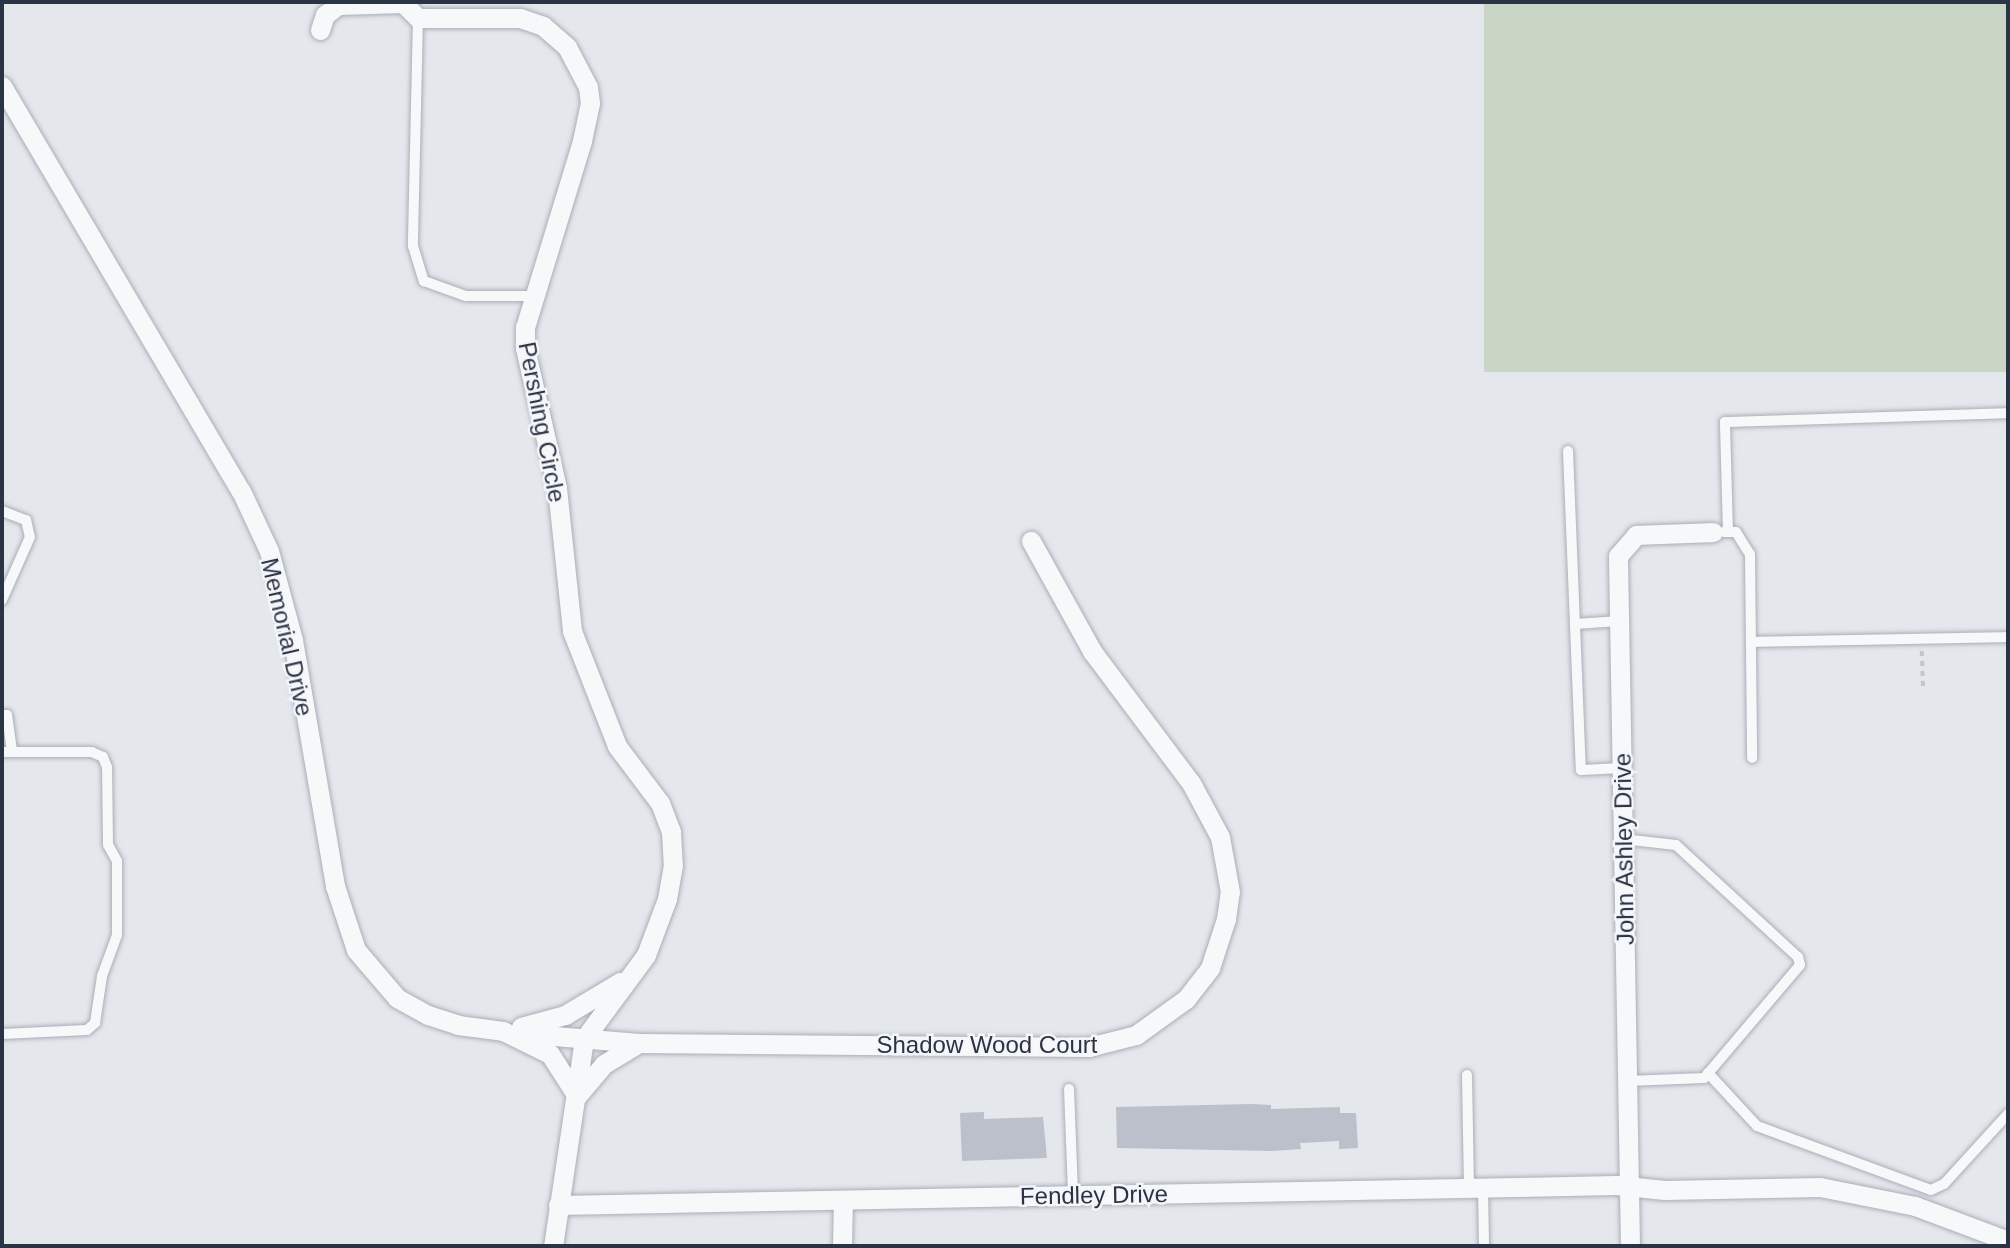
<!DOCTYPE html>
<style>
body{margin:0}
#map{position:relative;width:2010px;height:1248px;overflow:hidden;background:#e4e7ec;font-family:Arial,sans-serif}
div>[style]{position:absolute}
.green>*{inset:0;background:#c9d6c5;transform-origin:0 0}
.building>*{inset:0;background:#bbc0ca}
.path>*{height:3.5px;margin-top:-1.75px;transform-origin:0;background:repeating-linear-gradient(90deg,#c2c5cb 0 5px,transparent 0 10px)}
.roads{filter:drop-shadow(0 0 2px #a9aeb7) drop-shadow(0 0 2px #a9aeb7)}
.service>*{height:10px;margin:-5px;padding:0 5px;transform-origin:5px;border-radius:5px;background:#f7f8fa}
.minor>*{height:19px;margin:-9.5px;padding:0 9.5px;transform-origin:9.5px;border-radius:9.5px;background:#f7f8fa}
span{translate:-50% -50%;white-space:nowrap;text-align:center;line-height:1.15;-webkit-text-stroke:5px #f4f6f9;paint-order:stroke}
.street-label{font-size:24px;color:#2b3445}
.frame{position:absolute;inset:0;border:4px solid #2b3445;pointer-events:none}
</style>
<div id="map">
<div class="green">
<i style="left:1484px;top:2px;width:524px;height:370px"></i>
</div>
<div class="building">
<i style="clip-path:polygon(1251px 1104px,1271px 1105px,1271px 1109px,1340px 1107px,1340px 1113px,1356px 1113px,1358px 1148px,1339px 1149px,1339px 1141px,1300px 1143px,1301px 1149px,1272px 1151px,1117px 1148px,1116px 1107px)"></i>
<i style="clip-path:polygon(984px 1112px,984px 1119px,1043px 1117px,1047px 1158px,962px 1161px,960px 1113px)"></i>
</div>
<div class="path">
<i style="left:1922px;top:651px;width:36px;rotate:88deg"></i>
</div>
<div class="roads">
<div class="service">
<i style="left:418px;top:18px;width:228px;rotate:91.3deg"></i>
<i style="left:413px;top:246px;width:37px;rotate:73deg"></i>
<i style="left:424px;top:281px;width:45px;rotate:19.7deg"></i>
<i style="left:466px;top:296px;width:68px"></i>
<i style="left:1568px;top:451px;width:319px;rotate:87.7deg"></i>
<i style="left:1581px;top:770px;width:41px;rotate:-2.8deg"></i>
<i style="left:2px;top:511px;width:26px;rotate:21deg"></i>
<i style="left:26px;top:520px;width:17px;rotate:77deg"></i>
<i style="left:30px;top:537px;width:69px;rotate:114deg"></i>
<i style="left:1724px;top:532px;width:12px"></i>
<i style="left:1736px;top:532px;width:26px;rotate:58deg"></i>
<i style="left:1750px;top:554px;width:204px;rotate:89.4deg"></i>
<i style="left:1728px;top:532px;width:110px;rotate:-91.6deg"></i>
<i style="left:1725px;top:422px;width:283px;rotate:-1.8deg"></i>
<i style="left:1575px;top:624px;width:45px;rotate:-3.8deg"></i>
<i style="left:1751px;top:642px;width:257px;rotate:-1.1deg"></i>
<i style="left:2px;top:715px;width:5px"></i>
<i style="left:7px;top:715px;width:37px;rotate:82deg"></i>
<i style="left:12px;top:752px;width:10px;rotate:180deg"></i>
<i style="left:1623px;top:839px;width:53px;rotate:6.5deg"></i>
<i style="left:1676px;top:845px;width:166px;rotate:42.6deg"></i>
<i style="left:1798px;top:957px;width:8px;rotate:76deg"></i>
<i style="left:1800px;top:965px;width:148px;rotate:130.3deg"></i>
<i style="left:1704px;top:1078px;width:76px;rotate:177.7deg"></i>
<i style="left:2px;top:1034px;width:85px;rotate:-2.7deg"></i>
<i style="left:87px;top:1030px;width:11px;rotate:-41deg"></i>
<i style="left:95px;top:1023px;width:48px;rotate:-81.5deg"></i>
<i style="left:102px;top:976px;width:44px;rotate:-69.9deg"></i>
<i style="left:117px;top:935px;width:74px;rotate:-90deg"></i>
<i style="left:117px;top:861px;width:18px;rotate:-119deg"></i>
<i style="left:108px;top:845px;width:78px;rotate:-90.7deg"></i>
<i style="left:107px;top:767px;width:11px;rotate:-112deg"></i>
<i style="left:103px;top:757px;width:12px;rotate:-156deg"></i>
<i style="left:92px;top:752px;width:80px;rotate:180deg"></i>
<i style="left:1708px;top:1073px;width:72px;rotate:47.2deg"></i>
<i style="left:1757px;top:1126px;width:185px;rotate:20.2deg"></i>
<i style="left:1931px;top:1190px;width:14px;rotate:-25deg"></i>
<i style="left:1944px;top:1184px;width:95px;rotate:-47.6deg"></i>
<i style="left:1467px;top:1075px;width:113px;rotate:89deg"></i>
<i style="left:1069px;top:1089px;width:106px;rotate:87.8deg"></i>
<i style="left:1483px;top:1187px;width:59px;rotate:89deg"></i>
</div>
<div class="minor">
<i style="left:320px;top:30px;width:16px;rotate:-72deg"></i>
<i style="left:325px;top:15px;width:16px;rotate:-38deg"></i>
<i style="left:338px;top:5px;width:65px;rotate:-1.8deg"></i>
<i style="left:403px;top:3px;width:21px;rotate:45deg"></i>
<i style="left:418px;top:18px;width:102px"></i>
<i style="left:520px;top:18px;width:24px;rotate:19deg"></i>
<i style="left:543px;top:26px;width:32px;rotate:41deg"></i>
<i style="left:567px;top:47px;width:45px;rotate:62.3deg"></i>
<i style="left:588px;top:87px;width:16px;rotate:83deg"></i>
<i style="left:590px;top:103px;width:39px;rotate:102deg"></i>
<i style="left:582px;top:141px;width:195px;rotate:107deg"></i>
<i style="left:525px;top:327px;width:21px;rotate:90deg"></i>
<i style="left:525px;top:348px;width:144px;rotate:77.1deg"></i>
<i style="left:557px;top:488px;width:144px;rotate:84deg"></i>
<i style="left:572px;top:631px;width:123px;rotate:68.6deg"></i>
<i style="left:617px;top:746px;width:71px;rotate:53deg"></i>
<i style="left:660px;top:803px;width:30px;rotate:69deg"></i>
<i style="left:671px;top:831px;width:34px;rotate:87deg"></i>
<i style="left:673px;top:865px;width:35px;rotate:100deg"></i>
<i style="left:667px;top:899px;width:60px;rotate:110.6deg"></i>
<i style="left:646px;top:955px;width:104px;rotate:126.4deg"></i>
<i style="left:584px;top:1039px;width:209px;rotate:98.5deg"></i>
<i style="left:2px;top:86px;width:470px;rotate:59.5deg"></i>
<i style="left:241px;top:491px;width:66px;rotate:65deg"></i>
<i style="left:269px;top:551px;width:92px;rotate:74.9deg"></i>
<i style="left:293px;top:640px;width:250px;rotate:80.3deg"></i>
<i style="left:335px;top:886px;width:67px;rotate:71.8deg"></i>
<i style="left:356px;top:950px;width:63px;rotate:49.5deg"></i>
<i style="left:397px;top:998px;width:35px;rotate:29deg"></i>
<i style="left:428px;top:1015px;width:32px;rotate:18deg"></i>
<i style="left:458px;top:1025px;width:45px;rotate:7.6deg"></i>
<i style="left:503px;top:1031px;width:52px;rotate:26.1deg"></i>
<i style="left:550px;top:1054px;width:50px;rotate:57.3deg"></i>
<i style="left:521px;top:1027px;width:46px;rotate:-15.3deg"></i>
<i style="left:565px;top:1015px;width:64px;rotate:-31deg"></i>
<i style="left:518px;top:1033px;width:121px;rotate:4.7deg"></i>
<i style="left:639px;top:1043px;width:450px;rotate:0.5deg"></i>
<i style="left:1089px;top:1047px;width:49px;rotate:-14.3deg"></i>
<i style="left:1136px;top:1035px;width:62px;rotate:-35.8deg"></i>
<i style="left:1186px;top:999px;width:39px;rotate:-52deg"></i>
<i style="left:1210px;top:968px;width:52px;rotate:-71.9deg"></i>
<i style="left:1226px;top:919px;width:27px;rotate:-82deg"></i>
<i style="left:1230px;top:892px;width:56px;rotate:-100.3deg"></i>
<i style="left:1220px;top:837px;width:61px;rotate:-118.2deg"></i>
<i style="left:1191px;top:783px;width:165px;rotate:-126.9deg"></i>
<i style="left:1092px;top:651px;width:126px;rotate:-119deg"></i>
<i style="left:578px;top:1095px;width:40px;rotate:-50deg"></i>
<i style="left:604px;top:1064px;width:41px;rotate:-31deg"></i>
<i style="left:558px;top:1205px;width:1058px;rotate:-1.08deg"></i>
<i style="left:1616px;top:1185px;width:49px;rotate:5.8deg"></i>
<i style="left:1665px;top:1190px;width:155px;rotate:-1.1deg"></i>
<i style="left:1820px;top:1187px;width:97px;rotate:11.3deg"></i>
<i style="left:1915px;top:1206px;width:99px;rotate:20.6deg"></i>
<i style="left:842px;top:1246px;width:46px;rotate:-88.8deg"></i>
<i style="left:1630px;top:1246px;width:690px;rotate:-91deg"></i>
<i style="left:1618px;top:556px;width:28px;rotate:-49deg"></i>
<i style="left:1636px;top:535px;width:77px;rotate:-2.2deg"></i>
</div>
</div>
<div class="street-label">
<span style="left:542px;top:422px;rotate:79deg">Pershing Circle</span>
<span style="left:287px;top:637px;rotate:77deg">Memorial Drive</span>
<span style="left:1624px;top:849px;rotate:-91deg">John Ashley Drive</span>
<span style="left:987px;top:1045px">Shadow Wood Court</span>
<span style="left:1094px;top:1195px;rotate:-1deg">Fendley Drive</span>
</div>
<div class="frame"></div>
</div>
